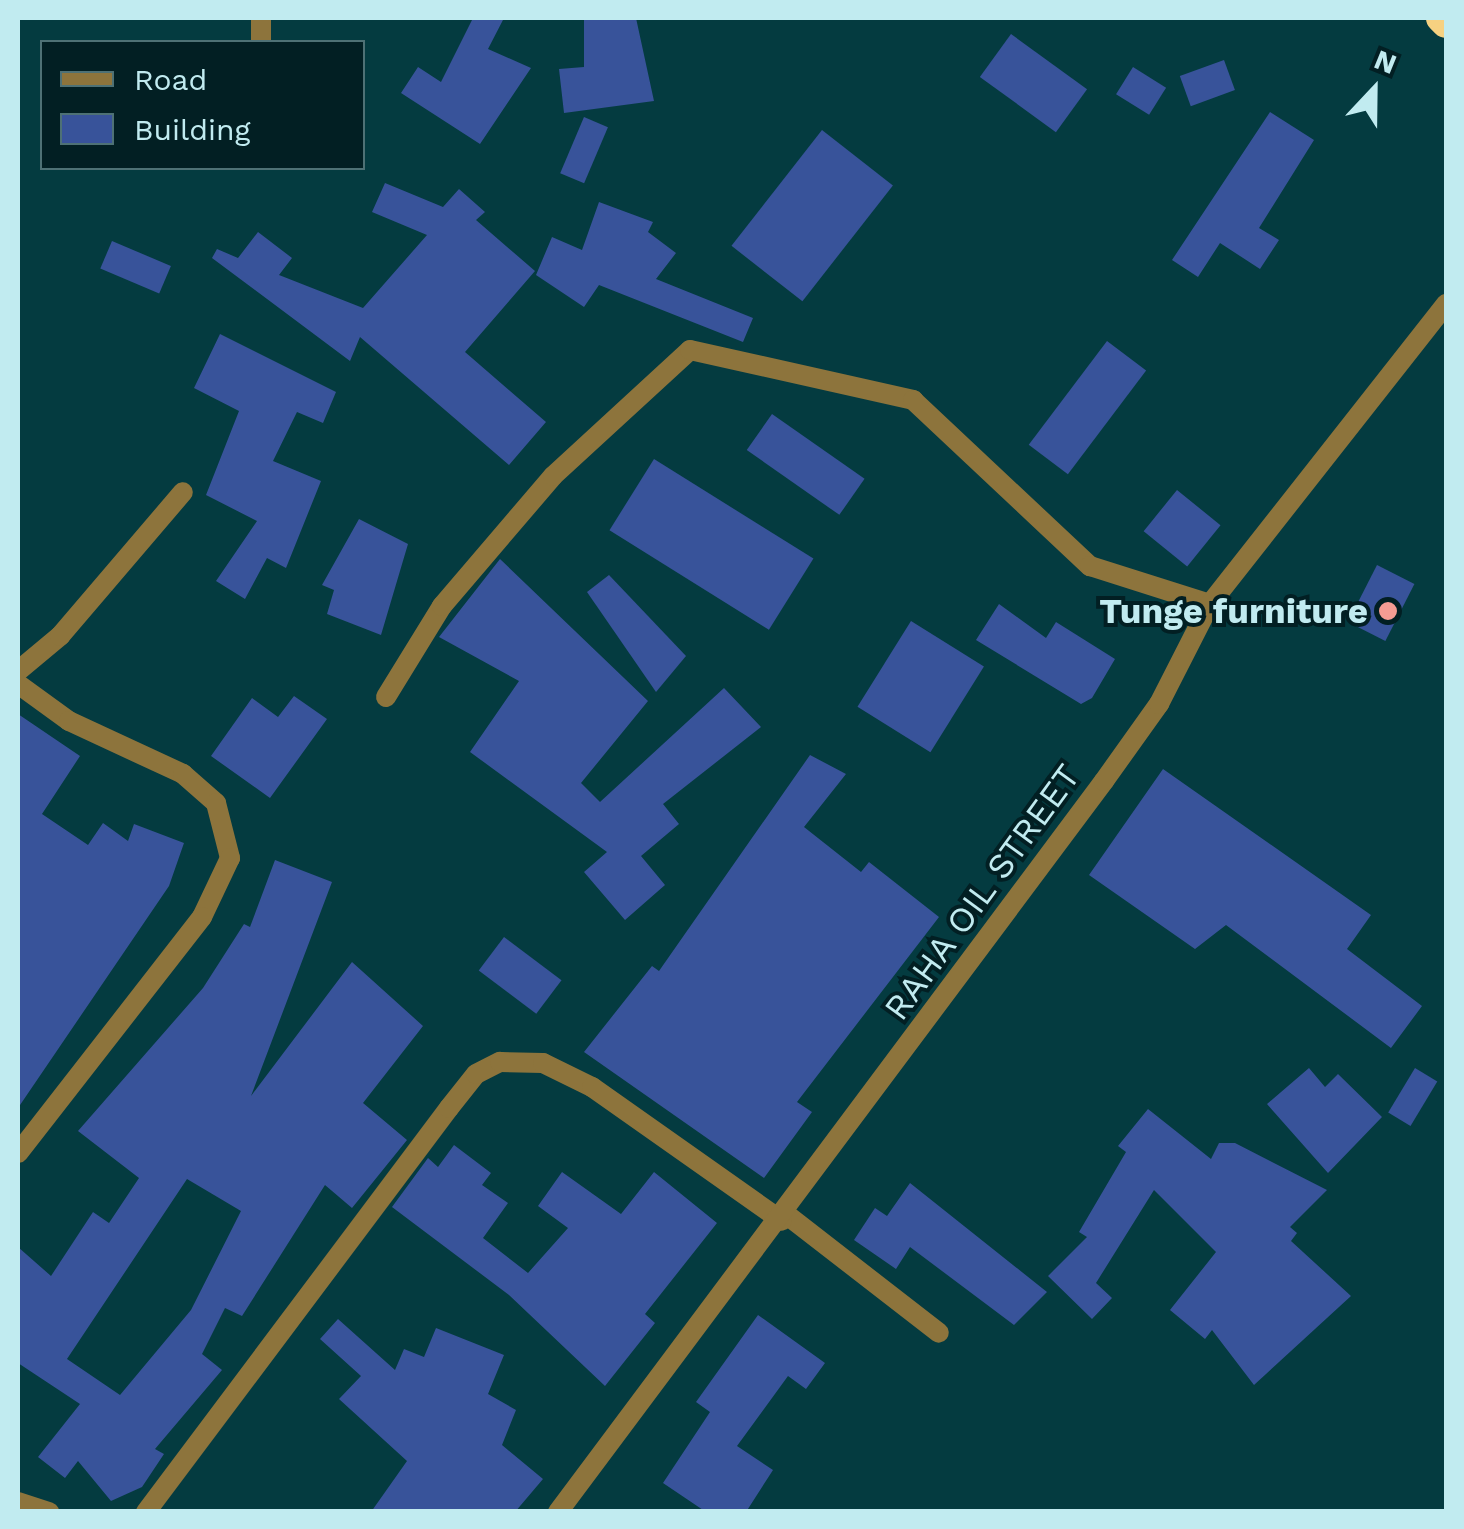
<!DOCTYPE html>
<style>
body{margin:0}
#map{position:relative;width:1464px;height:1529px;overflow:hidden;background:#043b40;font-family:"Work Sans",sans-serif}
div>[style]{position:absolute}
.building>*{inset:0;background:#38539a;transform-origin:0 0}
.street>*{height:20px;margin:-10px;padding:0 10px;transform-origin:10px;border-radius:10px;background:#8d743c}
.highway>*{height:30px;margin:-15px;padding:0 15px;transform-origin:15px;border-radius:15px;background:#f6d181}
.dots>*{width:28px;height:28px;translate:-50% -50%;box-sizing:border-box;border:5px solid #021f23;border-radius:50%}
span{translate:-50% -50%;white-space:nowrap;text-align:center;line-height:1.15;-webkit-text-stroke:8px #021f23;paint-order:stroke}
.poi-label{font-size:35px;color:#c1ebf0;font-weight:700}
.right{translate:-100% -50%;text-align:right}
.street-label{font-size:35px;color:#c1ebf0}
.frame{position:absolute;inset:0;border:20px solid #c1ebf0;pointer-events:none}
.legend{position:absolute;left:40px;top:40px;width:325px;height:130px;box-sizing:border-box;background:#021f23;border:2px solid #4e7175;margin:0;padding:12px 18px;list-style:none;font-size:30px;color:#c1ebf0}
.legend li{display:flex;align-items:center;gap:20px;height:50px}
.legend b{width:50px;border:2px solid #4e7175}
.north{position:absolute;left:1324px;top:40px;width:100px;height:100px;-webkit-text-stroke:8px #021f23;paint-order:stroke;rotate:22deg;font-size:28px;font-weight:700;line-height:40px;text-align:center;color:#c1ebf0}
.north::after{content:'';display:block;margin:auto;width:35px;height:45px;background:#c1ebf0;clip-path:polygon(50% 0,100% 100%,50% 72%,0 100%)}
</style>
<div id="map">
<div class="building">
<i style="clip-path:polygon(473px 18px,504px 18px,488px 49px,531px 68px,480px 144px,401px 93px,418px 67px,441px 82px)"></i>
<i style="clip-path:polygon(584px 18px,636px 18px,654px 101px,564px 113px,559px 69px,584px 67px)"></i>
<i style="left:1011px;top:34px;width:94px;height:53px;rotate:36deg"></i>
<i style="left:1224px;top:60px;width:32px;height:47px;rotate:70deg"></i>
<i style="left:1133px;top:67px;width:39px;height:32px;rotate:32deg"></i>
<i style="clip-path:polygon(1270px 112px,1314px 140px,1259px 228px,1279px 240px,1260px 269px,1220px 243px,1198px 277px,1172px 260px)"></i>
<i style="left:584px;top:117px;width:26px;height:61px;rotate:23deg"></i>
<i style="left:822px;top:130px;width:90px;height:147px;rotate:38deg"></i>
<i style="clip-path:polygon(385px 183px,443px 207px,459px 189px,485px 212px,476px 220px,535px 271px,465px 352px,546px 422px,509px 465px,360px 337px,350px 361px,212px 258px,217px 249px,238px 258px,258px 232px,292px 258px,279px 275px,363px 308px,427px 235px,372px 212px)"></i>
<i style="clip-path:polygon(599px 202px,653px 222px,648px 232px,676px 253px,656px 279px,753px 318px,743px 342px,599px 285px,584px 307px,536px 275px,552px 237px,582px 250px)"></i>
<i style="left:112px;top:241px;width:64px;height:30px;rotate:23deg"></i>
<i style="clip-path:polygon(220px 334px,336px 392px,323px 423px,297px 412px,273px 461px,321px 481px,286px 568px,267px 558px,245px 599px,216px 581px,257px 521px,206px 495px,239px 411px,194px 388px)"></i>
<i style="left:1107px;top:341px;width:49px;height:130px;rotate:37deg"></i>
<i style="left:772px;top:414px;width:113px;height:44px;rotate:35deg"></i>
<i style="left:654px;top:459px;width:188px;height:84px;rotate:32deg"></i>
<i style="left:1177px;top:490px;width:56px;height:53px;rotate:39deg"></i>
<i style="clip-path:polygon(359px 519px,408px 544px,381px 635px,327px 614px,334px 590px,322px 585px)"></i>
<i style="clip-path:polygon(500px 559px,648px 701px,581px 783px,600px 802px,724px 688px,761px 727px,663px 804px,679px 824px,641px 856px,665px 885px,625px 920px,584px 872px,607px 852px,470px 752px,519px 681px,439px 637px)"></i>
<i style="left:1377px;top:565px;width:42px;height:64px;rotate:27deg"></i>
<i style="clip-path:polygon(609px 575px,686px 656px,656px 692px,587px 592px)"></i>
<i style="clip-path:polygon(999px 604px,1046px 638px,1056px 622px,1115px 659px,1092px 698px,1081px 704px,976px 640px)"></i>
<i style="left:911px;top:621px;width:86px;height:101px;rotate:32deg"></i>
<i style="clip-path:polygon(294px 696px,327px 719px,270px 798px,211px 756px,252px 698px,278px 717px)"></i>
<i style="clip-path:polygon(18px 714px,80px 756px,42px 814px,88px 845px,103px 823px,128px 841px,134px 824px,184px 843px,169px 886px,18px 1108px)"></i>
<i style="clip-path:polygon(810px 755px,846px 774px,804px 827px,861px 872px,869px 862px,939px 917px,797px 1102px,812px 1112px,764px 1178px,584px 1052px,652px 966px,659px 971px)"></i>
<i style="clip-path:polygon(1163px 769px,1371px 915px,1347px 949px,1422px 1006px,1391px 1048px,1226px 925px,1195px 949px,1089px 875px)"></i>
<i style="clip-path:polygon(evenodd,275px 860px,332px 882px,251px 1096px,352px 962px,423px 1026px,363px 1103px,407px 1140px,352px 1208px,325px 1185px,242px 1316px,225px 1308px,202px 1354px,222px 1370px,155px 1449px,164px 1454px,142px 1487px,111px 1501px,78px 1461px,65px 1478px,38px 1457px,80px 1404px,18px 1363px,18px 1247px,51px 1276px,93px 1212px,109px 1223px,139px 1178px,78px 1131px,203px 988px,244px 924px,250px 927px,275px 860px,187px 1179px,241px 1211px,191px 1310px,120px 1395px,67px 1359px,187px 1179px)"></i>
<i style="left:504px;top:937px;width:72px;height:42px;rotate:37deg"></i>
<i style="clip-path:polygon(1309px 1068px,1325px 1087px,1338px 1074px,1382px 1117px,1328px 1173px,1267px 1104px)"></i>
<i style="left:1415px;top:1068px;width:26px;height:52px;rotate:31deg"></i>
<i style="clip-path:polygon(1148px 1109px,1211px 1159px,1219px 1143px,1235px 1143px,1327px 1190px,1290px 1227px,1297px 1233px,1291px 1241px,1351px 1296px,1254px 1385px,1212px 1330px,1205px 1339px,1170px 1310px,1216px 1252px,1154px 1190px,1096px 1283px,1112px 1298px,1092px 1319px,1048px 1276px,1087px 1237px,1079px 1232px,1126px 1152px,1118px 1146px)"></i>
<i style="clip-path:polygon(454px 1145px,491px 1173px,482px 1185px,508px 1203px,483px 1238px,528px 1273px,568px 1228px,538px 1206px,562px 1172px,621px 1214px,654px 1172px,717px 1223px,645px 1314px,655px 1323px,605px 1386px,509px 1295px,392px 1207px,428px 1158px,438px 1167px)"></i>
<i style="clip-path:polygon(910px 1183px,1047px 1292px,1014px 1325px,910px 1247px,896px 1269px,854px 1240px,875px 1208px,887px 1216px)"></i>
<i style="clip-path:polygon(758px 1315px,825px 1363px,806px 1389px,788px 1376px,737px 1446px,773px 1470px,746px 1512px,706px 1512px,663px 1483px,710px 1412px,696px 1402px)"></i>
<i style="clip-path:polygon(338px 1319px,395px 1370px,404px 1349px,424px 1357px,436px 1328px,504px 1355px,488px 1394px,516px 1410px,502px 1445px,543px 1479px,515px 1512px,371px 1512px,407px 1461px,339px 1399px,361px 1376px,320px 1339px)"></i>
</div>
<div class="street">
<i style="left:261px;top:42px;width:24px;rotate:-90deg"></i>
<i style="left:18px;top:671px;width:55px;rotate:-39.8deg"></i>
<i style="left:60px;top:636px;width:189px;rotate:-49.5deg"></i>
<i style="left:18px;top:684px;width:63px;rotate:36deg"></i>
<i style="left:69px;top:721px;width:126px;rotate:24.9deg"></i>
<i style="left:183px;top:774px;width:44px;rotate:41.3deg"></i>
<i style="left:216px;top:803px;width:57px;rotate:75.7deg"></i>
<i style="left:230px;top:858px;width:65px;rotate:115.4deg"></i>
<i style="left:202px;top:917px;width:299px;rotate:127.9deg"></i>
<i style="left:386px;top:697px;width:107px;rotate:-58.4deg"></i>
<i style="left:442px;top:606px;width:171px;rotate:-49.5deg"></i>
<i style="left:553px;top:476px;width:186px;rotate:-42.6deg"></i>
<i style="left:690px;top:350px;width:229px;rotate:12.6deg"></i>
<i style="left:913px;top:400px;width:243px;rotate:43.2deg"></i>
<i style="left:1090px;top:566px;width:126px;rotate:17.6deg"></i>
<i style="left:787px;top:1215px;width:192px;rotate:37.8deg"></i>
<i style="left:18px;top:1502px;width:33px;rotate:18deg"></i>
<i style="left:146px;top:1512px;width:505px;rotate:-53.13deg"></i>
<i style="left:449px;top:1108px;width:43px;rotate:-51.5deg"></i>
<i style="left:476px;top:1074px;width:27px;rotate:-27deg"></i>
<i style="left:500px;top:1062px;width:43px;rotate:1.3deg"></i>
<i style="left:543px;top:1063px;width:55px;rotate:26.1deg"></i>
<i style="left:592px;top:1087px;width:232px;rotate:35.2deg"></i>
<i style="left:558px;top:1512px;width:912px;rotate:-53.24deg"></i>
<i style="left:1104px;top:781px;width:95px;rotate:-54.5deg"></i>
<i style="left:1159px;top:704px;width:112px;rotate:-63deg"></i>
<i style="left:1210px;top:604px;width:382px;rotate:-51.8deg"></i>
</div>
<div class="highway">
<i style="left:1441px;top:18px;width:7px;rotate:45deg"></i>
</div>
<div class="dots">
<i style="left:1388px;top:611px;background:#f59c93"></i>
</div>
<div class="poi-label">
<span class="right" style="left:1368px;top:611px">Tunge furniture</span>
</div>
<div class="street-label">
<span style="left:982px;top:892px;rotate:-54deg">RAHA OIL STREET</span>
</div>
<div class="frame"></div>
<ul class="legend">
<li><b style="height:12px;background:#8d743c"></b>Road</li>
<li><b style="height:28px;background:#38539a"></b>Building</li>
</ul>
<div class="north">N</div>
</div>
